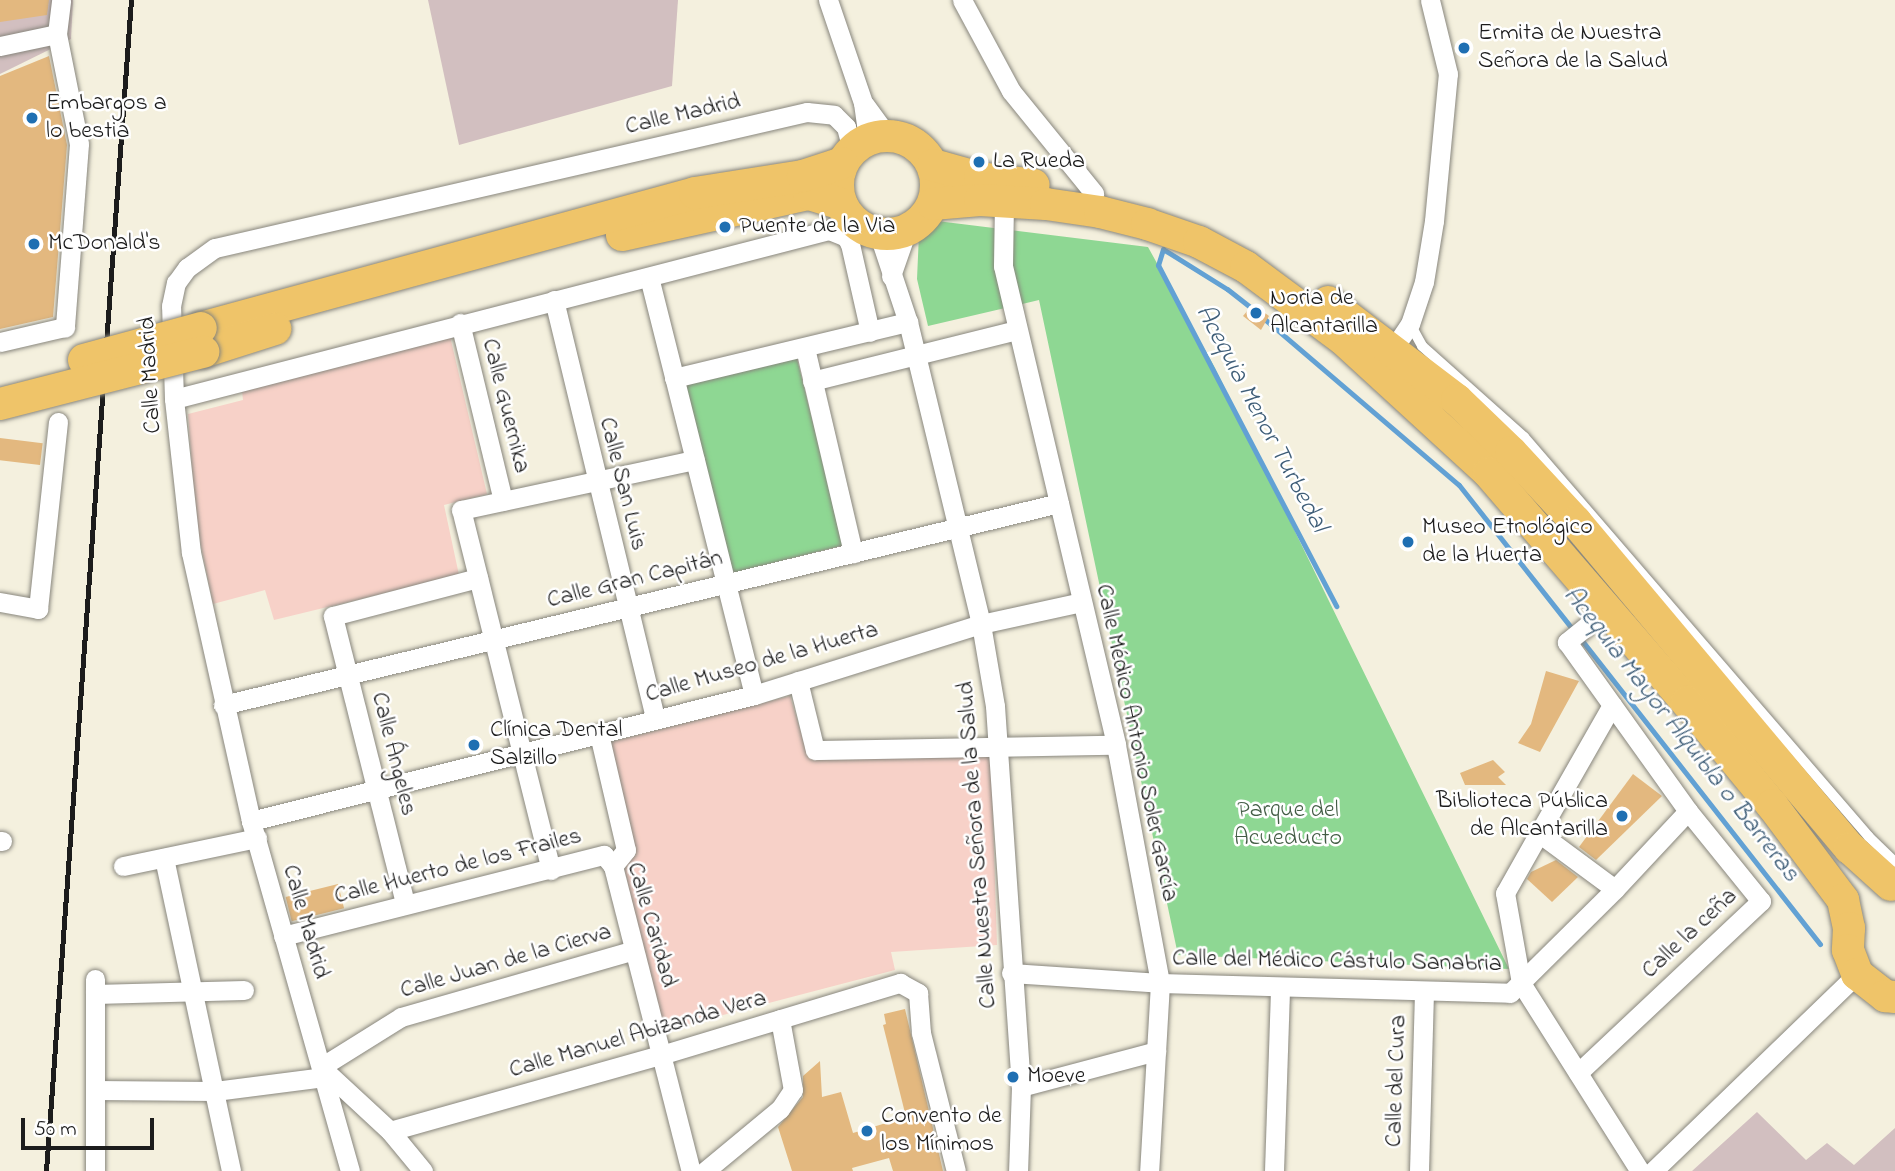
<!DOCTYPE html>
<meta charset="utf-8">
<style>
body{margin:0}
#map{position:relative;width:1895px;height:1171px;overflow:hidden;background:#f4f0de;font-family:"Indie Flower",sans-serif}
div>[style]{position:absolute}
.built>*{inset:0;background:#f7d1c8}
.industrial>*{inset:0;background:#d2bfc0}
.green>*{inset:0;background:#8ed793;transform-origin:0 0}
.stream>*{height:5px;margin:-2.5px;padding:0 2.5px;transform-origin:2.5px;border-radius:2.5px;background:#62a1d4}
.building>*{inset:0;background:#e3b87f;transform-origin:0 0}
.roads{filter:drop-shadow(0 0 2px #88867d) drop-shadow(0 0 2px #88867d)}
.lane>*{height:10px;margin:-5px;padding:0 5px;transform-origin:5px;border-radius:5px;background:#fff}
.street>*{height:19px;margin:-9.5px;padding:0 9.5px;transform-origin:9.5px;border-radius:9.5px;background:#fff}
.primary>*{height:32px;margin:-16px;padding:0 16px;transform-origin:16px;border-radius:16px;background:#efc469}
.primary>.ring{margin:-16px;padding:0;box-sizing:content-box;background:none;border:32px solid #efc469;border-radius:50%}
.rail>*{height:5px;margin:-2.5px;padding:0 2.5px;transform-origin:2.5px;border-radius:2.5px;background:#1c1c1c}
.bridges{filter:drop-shadow(0 0 2px #88867d) drop-shadow(0 0 2px #88867d)}
.primary-bridge>*{height:32px;margin:-16px;padding:0 16px;transform-origin:16px;border-radius:16px;background:#efc469}
.dots>*{width:19px;height:19px;translate:-50% -50%;box-sizing:border-box;border:4px solid #fff;border-radius:50%}
span{translate:-50% -50%;white-space:nowrap;text-align:center;line-height:1.15;-webkit-text-stroke:5px #fff;paint-order:stroke}
.poi-label{font-size:24px;color:#1c1c1c}
.left{translate:0 -50%;text-align:left}
.right{translate:-100% -50%;text-align:right}
.street-label{font-size:24px;color:#1c1c1c}
.park-label{font-size:24px;color:#445d46}
.water-label{font-size:26px;color:#3f5e78;font-style:italic}
.scale{position:absolute;left:21px;top:1118px;width:133px;height:32px;box-sizing:border-box;border:4px solid #1c1c1c;border-top:0;padding-left:9px;font-size:21px;line-height:24px;white-space:nowrap;color:#1c1c1c;-webkit-text-stroke:5px #fff;paint-order:stroke}
</style>
<div id="map">
<div class="built">
<i style="clip-path:polygon(449px 332px,487px 494px,444px 505px,459px 575px,274px 620px,265px 590px,213px 604px,196px 522px,188px 414px,243px 400px,242px 391px)"></i>
<i style="clip-path:polygon(790px 696px,808px 755px,991px 756px,997px 945px,891px 952px,895px 970px,662px 1031px,622px 859px,636px 855px,607px 743px)"></i>
</div>
<div class="industrial">
<i style="clip-path:polygon(0 0,73px 0,71px 39px,0 74px)"></i>
<i style="clip-path:polygon(428px 0,678px 0,672px 86px,459px 145px)"></i>
<i style="clip-path:polygon(1757px 1112px,1806px 1160px,1827px 1143px,1854px 1165px,1895px 1128px,1895px 1171px,1692px 1171px)"></i>
</div>
<div class="green">
<i style="clip-path:polygon(937px 221px,1148px 247px,1215px 368px,1509px 969px,1178px 955px,1039px 300px,928px 326px,917px 279px,919px 234px)"></i>
<i style="left:796px;top:355px;width:196px;height:116px;rotate:76deg"></i>
</div>
<div class="stream">
<i style="left:1254px;top:310px;width:34px;rotate:-142deg"></i>
<i style="left:1227px;top:289px;width:75px;rotate:-148deg"></i>
<i style="left:1163px;top:249px;width:17px;rotate:107deg"></i>
<i style="left:1158px;top:265px;width:385px;rotate:62.4deg"></i>
<i style="left:1261px;top:316px;width:260px;rotate:40.5deg"></i>
<i style="left:1459px;top:485px;width:186px;rotate:51.8deg"></i>
<i style="left:1580px;top:638px;width:389px;rotate:51.9deg"></i>
</div>
<div class="building">
<i style="clip-path:polygon(0 0,49px 0,47px 15px,0 22px)"></i>
<i style="clip-path:polygon(49px 56px,67px 145px,53px 317px,0 329px,0 76px)"></i>
<i style="clip-path:polygon(1253px 304px,1269px 316px,1261px 330px,1243px 316px)"></i>
<i style="left:0;top:438px;width:43px;height:22px;rotate:7deg"></i>
<i style="clip-path:polygon(1546px 671px,1579px 681px,1540px 752px,1518px 743px,1531px 724px)"></i>
<i style="clip-path:polygon(1493px 760px,1505px 772px,1498px 777px,1506px 785px,1465px 785px,1460px 773px)"></i>
<i style="clip-path:polygon(1633px 774px,1662px 796px,1596px 860px,1579px 847px)"></i>
<i style="clip-path:polygon(1556px 860px,1578px 877px,1552px 902px,1527px 879px,1531px 872px)"></i>
<i style="left:338px;top:884px;width:25px;height:54px;rotate:76deg"></i>
<i style="clip-path:polygon(905px 1009px,943px 1171px,893px 1171px,889px 1158px,852px 1168px,853px 1171px,792px 1171px,778px 1127px,803px 1097px,803px 1076px,820px 1061px,822px 1097px,841px 1092px,853px 1133px,906px 1117px,883px 1025px,886px 1024px,884px 1014px)"></i>
</div>
<div class="roads">
<div class="lane">
<i style="left:1410px;top:324px;width:25px;rotate:61deg"></i>
<i style="left:1422px;top:346px;width:137px;rotate:41.7deg"></i>
<i style="left:1524px;top:437px;width:528px;rotate:49.22deg"></i>
<i style="left:1869px;top:837px;width:36px;rotate:44deg"></i>
</div>
<div class="street">
<i style="left:828px;top:0;width:109px;rotate:71.2deg"></i>
<i style="left:863px;top:103px;width:36px;rotate:82deg"></i>
<i style="left:962px;top:0;width:103px;rotate:61.7deg"></i>
<i style="left:1011px;top:91px;width:132px;rotate:50.9deg"></i>
<i style="left:57px;top:34px;width:34px;rotate:-83deg"></i>
<i style="left:0;top:46px;width:58px;rotate:-11.9deg"></i>
<i style="left:57px;top:34px;width:112px;rotate:78.7deg"></i>
<i style="left:79px;top:144px;width:184px;rotate:94.4deg"></i>
<i style="left:65px;top:327px;width:67px;rotate:167deg"></i>
<i style="left:865px;top:105px;width:37px;rotate:54deg"></i>
<i style="left:1004px;top:202px;width:64px;rotate:90.9deg"></i>
<i style="left:1003px;top:266px;width:492px;rotate:76.7deg"></i>
<i style="left:1116px;top:745px;width:242px;rotate:79.5deg"></i>
<i style="left:1160px;top:983px;width:188px;rotate:93.3deg"></i>
<i style="left:878px;top:232px;width:95px;rotate:71.6deg"></i>
<i style="left:908px;top:322px;width:311px;rotate:76.4deg"></i>
<i style="left:981px;top:624px;width:83px;rotate:80.3deg"></i>
<i style="left:995px;top:706px;width:382px;rotate:86.1deg"></i>
<i style="left:1021px;top:1087px;width:84px;rotate:92deg"></i>
<i style="left:891px;top:276px;width:49px;rotate:-70.8deg"></i>
<i style="left:649px;top:277px;width:431px;rotate:75.9deg"></i>
<i style="left:554px;top:300px;width:431px;rotate:76.4deg"></i>
<i style="left:460px;top:323px;width:183px;rotate:76.4deg"></i>
<i style="left:805px;top:348px;width:211px;rotate:76.8deg"></i>
<i style="left:1393px;top:349px;width:30px;rotate:-56deg"></i>
<i style="left:1410px;top:324px;width:44px;rotate:-71.6deg"></i>
<i style="left:1424px;top:282px;width:62px;rotate:-80.7deg"></i>
<i style="left:1434px;top:221px;width:148px;rotate:-84.6deg"></i>
<i style="left:1448px;top:74px;width:76px;rotate:-103.7deg"></i>
<i style="left:674px;top:378px;width:241px;rotate:-13.5deg"></i>
<i style="left:812px;top:381px;width:211px;rotate:-14deg"></i>
<i style="left:174px;top:399px;width:676px;rotate:-14.47deg"></i>
<i style="left:829px;top:230px;width:18px;rotate:22deg"></i>
<i style="left:846px;top:237px;width:8px;rotate:60deg"></i>
<i style="left:850px;top:244px;width:90px;rotate:77.2deg"></i>
<i style="left:0;top:602px;width:39px;rotate:10deg"></i>
<i style="left:38px;top:609px;width:188px;rotate:-83.9deg"></i>
<i style="left:1608px;top:609px;width:53px;rotate:141.2deg"></i>
<i style="left:1567px;top:642px;width:208px;rotate:54.4deg"></i>
<i style="left:798px;top:681px;width:71px;rotate:76.2deg"></i>
<i style="left:815px;top:750px;width:301px;rotate:-1deg"></i>
<i style="left:223px;top:705px;width:860px;rotate:-13.58deg"></i>
<i style="left:1612px;top:705px;width:147px;rotate:119.7deg"></i>
<i style="left:1539px;top:833px;width:94px;rotate:36.4deg"></i>
<i style="left:599px;top:734px;width:119px;rotate:76.9deg"></i>
<i style="left:626px;top:850px;width:21px;rotate:129deg"></i>
<i style="left:251px;top:821px;width:519px;rotate:-14.06deg"></i>
<i style="left:754px;top:695px;width:238px;rotate:-17.4deg"></i>
<i style="left:981px;top:624px;width:103px;rotate:-12.3deg"></i>
<i style="left:1539px;top:833px;width:69px;rotate:119.5deg"></i>
<i style="left:1505px;top:893px;width:91px;rotate:79.9deg"></i>
<i style="left:1521px;top:983px;width:222px;rotate:57.7deg"></i>
<i style="left:0;top:841px;width:2px"></i>
<i style="left:164px;top:858px;width:320px;rotate:77.9deg"></i>
<i style="left:123px;top:866px;width:137px;rotate:-11.8deg"></i>
<i style="left:551px;top:870px;width:371px;rotate:-104deg"></i>
<i style="left:461px;top:510px;width:239px;rotate:-12.1deg"></i>
<i style="left:405px;top:903px;width:296px;rotate:-104.1deg"></i>
<i style="left:333px;top:616px;width:150px;rotate:-14.7deg"></i>
<i style="left:283px;top:936px;width:331px;rotate:-14.2deg"></i>
<i style="left:604px;top:855px;width:14px;rotate:51deg"></i>
<i style="left:613px;top:866px;width:315px;rotate:75.7deg"></i>
<i style="left:1011px;top:973px;width:149px;rotate:3.8deg"></i>
<i style="left:1160px;top:983px;width:350px;rotate:1.6deg"></i>
<i style="left:1510px;top:993px;width:148px;rotate:-44.7deg"></i>
<i style="left:1615px;top:889px;width:107px;rotate:-46.9deg"></i>
<i style="left:1688px;top:811px;width:116px;rotate:51deg"></i>
<i style="left:1761px;top:901px;width:251px;rotate:136.8deg"></i>
<i style="left:95px;top:994px;width:149px;rotate:-1.5deg"></i>
<i style="left:1021px;top:1087px;width:140px;rotate:-14.9deg"></i>
<i style="left:95px;top:1090px;width:120px;rotate:0.5deg"></i>
<i style="left:215px;top:1091px;width:110px;rotate:-7.3deg"></i>
<i style="left:390px;top:1131px;width:281px;rotate:-15.7deg"></i>
<i style="left:661px;top:1055px;width:250px;rotate:-16.8deg"></i>
<i style="left:900px;top:983px;width:21px;rotate:29deg"></i>
<i style="left:918px;top:993px;width:40px;rotate:85.7deg"></i>
<i style="left:921px;top:1033px;width:142px;rotate:75.8deg"></i>
<i style="left:95px;top:1171px;width:192px;rotate:-90deg"></i>
<i style="left:350px;top:1171px;width:364px;rotate:-105.8deg"></i>
<i style="left:251px;top:821px;width:275px;rotate:-102.6deg"></i>
<i style="left:191px;top:553px;width:155px;rotate:-96.3deg"></i>
<i style="left:174px;top:399px;width:93px;rotate:-91.8deg"></i>
<i style="left:171px;top:306px;width:24px;rotate:-78deg"></i>
<i style="left:176px;top:283px;width:19px;rotate:-54deg"></i>
<i style="left:187px;top:268px;width:34px;rotate:-36deg"></i>
<i style="left:215px;top:248px;width:607px;rotate:-12.94deg"></i>
<i style="left:807px;top:112px;width:27px;rotate:6deg"></i>
<i style="left:834px;top:115px;width:17px;rotate:45deg"></i>
<i style="left:846px;top:127px;width:24px;rotate:75deg"></i>
<i style="left:423px;top:1171px;width:52px;rotate:-129.5deg"></i>
<i style="left:390px;top:1131px;width:94px;rotate:-137.2deg"></i>
<i style="left:321px;top:1067px;width:94px;rotate:-32deg"></i>
<i style="left:401px;top:1017px;width:242px;rotate:-16deg"></i>
<i style="left:705px;top:1171px;width:97px;rotate:-39.6deg"></i>
<i style="left:780px;top:1109px;width:23px;rotate:-56deg"></i>
<i style="left:793px;top:1090px;width:72px;rotate:-100.4deg"></i>
<i style="left:1274px;top:1171px;width:184px;rotate:-88.1deg"></i>
<i style="left:1419px;top:1171px;width:179px;rotate:-88.4deg"></i>
<i style="left:1653px;top:1171px;width:284px;rotate:-44deg"></i>
</div>
<div class="primary">
<i class="ring" style="left:838px;top:136px;width:66px;height:66px"></i>
<i style="left:933px;top:165px;width:49px;rotate:15.5deg"></i>
<i style="left:980px;top:178px;width:54px;rotate:7.4deg"></i>
<i style="left:933px;top:204px;width:47px;rotate:-4.9deg"></i>
<i style="left:980px;top:200px;width:66px;rotate:3.5deg"></i>
<i style="left:1046px;top:204px;width:55px;rotate:8.4deg"></i>
<i style="left:1100px;top:212px;width:49px;rotate:14.3deg"></i>
<i style="left:1147px;top:224px;width:55px;rotate:19.1deg"></i>
<i style="left:1199px;top:242px;width:53px;rotate:28deg"></i>
<i style="left:1246px;top:267px;width:121px;rotate:36.6deg"></i>
<i style="left:1343px;top:339px;width:198px;rotate:42.5deg"></i>
<i style="left:1489px;top:473px;width:303px;rotate:49.2deg"></i>
<i style="left:1687px;top:702px;width:134px;rotate:50.5deg"></i>
<i style="left:1772px;top:805px;width:119px;rotate:53.2deg"></i>
<i style="left:1843px;top:900px;width:29px;rotate:78deg"></i>
<i style="left:1849px;top:928px;width:22px;rotate:93deg"></i>
<i style="left:1848px;top:950px;width:26px;rotate:69deg"></i>
<i style="left:1857px;top:974px;width:36px;rotate:38deg"></i>
<i style="left:1885px;top:996px;width:10px;rotate:6deg"></i>
<i style="left:622px;top:235px;width:191px;rotate:-12.4deg"></i>
<i style="left:809px;top:194px;width:34px;rotate:17deg"></i>
<i style="left:1328px;top:302px;width:162px;rotate:37.2deg"></i>
<i style="left:1457px;top:400px;width:75px;rotate:43.9deg"></i>
<i style="left:1511px;top:452px;width:96px;rotate:47.1deg"></i>
<i style="left:1576px;top:522px;width:426px;rotate:50deg"></i>
<i style="left:1850px;top:848px;width:55px;rotate:42.1deg"></i>
<i style="left:201px;top:328px;width:512px;rotate:-15.28deg"></i>
<i style="left:695px;top:193px;width:109px;rotate:-8.9deg"></i>
<i style="left:803px;top:176px;width:41px;rotate:-18.4deg"></i>
<i style="left:203px;top:352px;width:76px;rotate:-17.7deg"></i>
</div>
</div>
<div class="rail">
<i style="left:46px;top:1171px;width:1174px;rotate:-85.85deg"></i>
</div>
<div class="bridges">
<div class="primary-bridge">
<i style="left:84px;top:360px;width:121px;rotate:-15.3deg"></i>
<i style="left:0;top:404px;width:210px;rotate:-14.4deg"></i>
</div>
</div>
<div class="dots">
<i style="left:1464px;top:48px;background:#1f6fb2"></i>
<i style="left:32px;top:118px;background:#1f6fb2"></i>
<i style="left:979px;top:162px;background:#1f6fb2"></i>
<i style="left:725px;top:227px;background:#1f6fb2"></i>
<i style="left:34px;top:244px;background:#1f6fb2"></i>
<i style="left:1256px;top:313px;background:#1f6fb2"></i>
<i style="left:1408px;top:542px;background:#1f6fb2"></i>
<i style="left:474px;top:745px;background:#1f6fb2"></i>
<i style="left:1622px;top:816px;background:#1f6fb2"></i>
<i style="left:1013px;top:1077px;background:#1f6fb2"></i>
<i style="left:867px;top:1131px;background:#1f6fb2"></i>
</div>
<div class="poi-label">
<span class="left" style="left:1478px;top:48px">Ermita de Nuestra<br>Señora de la Salud</span>
<span class="left" style="left:46px;top:118px">Embargos a<br>lo bestia</span>
<span class="left" style="left:993px;top:162px">La Rueda</span>
<span class="left" style="left:739px;top:227px">Puente de la Via</span>
<span class="left" style="left:48px;top:244px">McDonald's</span>
<span class="left" style="left:1270px;top:313px">Noria de<br>Alcantarilla</span>
<span class="left" style="left:1422px;top:542px">Museo Etnológico<br>de la Huerta</span>
<span class="left" style="left:490px;top:745px">Clínica Dental<br>Salzillo</span>
<span class="right" style="left:1608px;top:816px">Biblioteca Pública<br>de Alcantarilla</span>
<span class="left" style="left:1027px;top:1077px">Moeve</span>
<span class="left" style="left:881px;top:1131px">Convento de<br>los Mínimos</span>
</div>
<div class="street-label">
<span style="left:683px;top:115px;rotate:-13deg">Calle Madrid</span>
<span style="left:151px;top:375px;rotate:-93deg">Calle Madrid</span>
<span style="left:505px;top:406px;rotate:76deg">Calle Guernika</span>
<span style="left:622px;top:484px;rotate:76deg">Calle San Luis</span>
<span style="left:635px;top:580px;rotate:-14deg">Calle Gran Capitán</span>
<span style="left:762px;top:663px;rotate:-16deg">Calle Museo de la Huerta</span>
<span style="left:1136px;top:743px;rotate:78deg">Calle Médico Antonio Soler García</span>
<span style="left:393px;top:754px;rotate:76deg">Calle Ángeles</span>
<span style="left:978px;top:845px;rotate:-94deg">Calle Nuestra Señora de la Salud</span>
<span style="left:458px;top:867px;rotate:-14deg">Calle Huerto de los Frailes</span>
<span style="left:305px;top:922px;rotate:74deg">Calle Madrid</span>
<span style="left:651px;top:925px;rotate:74deg">Calle Caridad</span>
<span style="left:1690px;top:934px;rotate:-43deg">Calle la ceña</span>
<span style="left:506px;top:962px;rotate:-16deg">Calle Juan de la Cierva</span>
<span style="left:1337px;top:962px;rotate:1deg">Calle del Médico Cástulo Sanabria</span>
<span style="left:638px;top:1035px;rotate:-16deg">Calle Manuel Abizanda Vera</span>
<span style="left:1397px;top:1081px;rotate:-88deg">Calle del Cura</span>
</div>
<div class="park-label">
<span style="left:1288px;top:825px">Parque del<br>Acueducto</span>
</div>
<div class="water-label">
<span style="left:1260px;top:419px;rotate:62deg">Acequia Menor Turbedal</span>
<span style="left:1680px;top:735px;rotate:52deg">Acequia Mayor Alquibla o Barreras</span>
</div>
<div class="scale">50 m</div>
</div>
